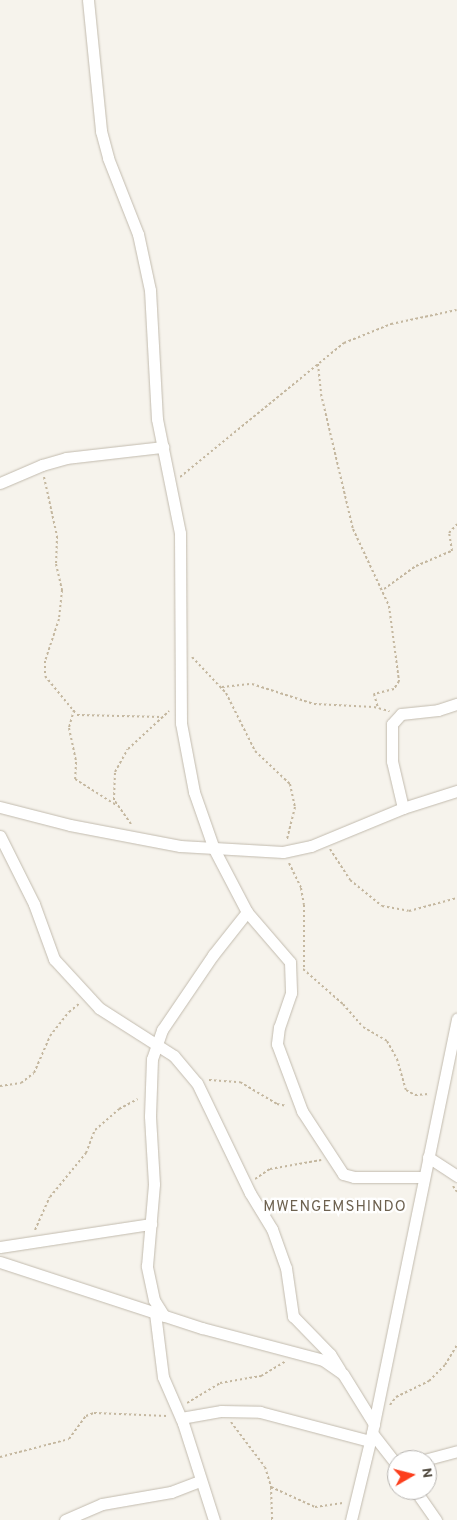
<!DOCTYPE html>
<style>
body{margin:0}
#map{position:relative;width:457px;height:1520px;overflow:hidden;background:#f6f3ec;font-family:Overpass,sans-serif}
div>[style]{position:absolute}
.path>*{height:2px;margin-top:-1px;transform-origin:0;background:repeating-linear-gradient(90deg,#c4b79f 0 2.5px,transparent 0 5px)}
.roads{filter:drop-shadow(0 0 1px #c2bbae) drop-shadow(0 0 1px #c2bbae)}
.minor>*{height:11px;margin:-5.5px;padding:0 5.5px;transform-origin:5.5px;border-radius:5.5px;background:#fff}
span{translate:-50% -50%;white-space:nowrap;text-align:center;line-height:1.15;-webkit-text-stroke:4.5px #fff;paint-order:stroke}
.quarter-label{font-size:15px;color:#6e6250;letter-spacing:1px}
.north{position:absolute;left:387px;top:1450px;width:50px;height:50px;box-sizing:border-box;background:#fff;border:1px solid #b7b4b0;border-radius:50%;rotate:82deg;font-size:14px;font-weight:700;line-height:20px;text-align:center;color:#4b4439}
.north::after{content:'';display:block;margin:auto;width:18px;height:22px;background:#fc3f1d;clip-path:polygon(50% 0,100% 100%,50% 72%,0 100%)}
</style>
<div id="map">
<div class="path">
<i style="left:318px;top:364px;width:30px;rotate:84deg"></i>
<i style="left:321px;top:394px;width:139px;rotate:76.7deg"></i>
<i style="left:353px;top:529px;width:85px;rotate:64.9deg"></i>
<i style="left:389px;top:606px;width:76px;rotate:82.4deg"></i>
<i style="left:399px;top:681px;width:9px;rotate:122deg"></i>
<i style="left:394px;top:689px;width:21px;rotate:166deg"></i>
<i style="left:374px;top:694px;width:15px;rotate:74deg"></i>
<i style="left:44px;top:477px;width:60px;rotate:77.6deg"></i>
<i style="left:57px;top:536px;width:28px;rotate:92deg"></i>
<i style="left:56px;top:564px;width:27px;rotate:77deg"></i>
<i style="left:62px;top:590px;width:29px;rotate:96deg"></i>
<i style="left:59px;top:619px;width:44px;rotate:108.4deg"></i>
<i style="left:45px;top:661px;width:15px;rotate:90deg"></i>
<i style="left:45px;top:676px;width:50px;rotate:50.6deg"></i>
<i style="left:77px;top:715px;width:85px;rotate:1.3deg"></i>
<i style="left:180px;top:477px;width:212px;rotate:-39.3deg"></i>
<i style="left:344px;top:343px;width:51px;rotate:-22deg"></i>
<i style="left:391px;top:324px;width:67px;rotate:-12deg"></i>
<i style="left:384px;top:589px;width:39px;rotate:-36deg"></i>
<i style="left:416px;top:566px;width:39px;rotate:-23deg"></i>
<i style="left:452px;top:551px;width:18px;rotate:-99deg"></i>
<i style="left:449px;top:533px;width:12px;rotate:-48deg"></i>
<i style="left:192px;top:657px;width:50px;rotate:46.6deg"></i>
<i style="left:226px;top:693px;width:65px;rotate:63.4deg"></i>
<i style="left:255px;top:751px;width:48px;rotate:43.3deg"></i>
<i style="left:290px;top:784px;width:24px;rotate:78deg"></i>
<i style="left:295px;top:807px;width:34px;rotate:104deg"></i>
<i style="left:222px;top:687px;width:30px;rotate:-6deg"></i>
<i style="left:252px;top:684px;width:65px;rotate:17.9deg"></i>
<i style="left:314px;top:704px;width:60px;rotate:2.9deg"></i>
<i style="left:374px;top:707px;width:16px;rotate:15deg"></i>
<i style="left:74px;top:710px;width:19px;rotate:106deg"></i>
<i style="left:69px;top:728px;width:35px;rotate:78deg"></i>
<i style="left:76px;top:762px;width:17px;rotate:93deg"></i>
<i style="left:75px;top:779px;width:49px;rotate:32.4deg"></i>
<i style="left:131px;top:824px;width:29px;rotate:-125deg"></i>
<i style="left:114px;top:800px;width:28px;rotate:-88deg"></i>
<i style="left:115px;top:772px;width:26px;rotate:-61deg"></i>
<i style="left:128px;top:749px;width:56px;rotate:-42.8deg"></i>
<i style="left:330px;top:849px;width:37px;rotate:57deg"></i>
<i style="left:350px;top:880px;width:41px;rotate:39.1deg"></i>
<i style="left:382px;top:906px;width:27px;rotate:10deg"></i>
<i style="left:409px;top:911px;width:50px;rotate:-15.2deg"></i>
<i style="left:289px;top:863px;width:28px;rotate:64deg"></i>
<i style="left:301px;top:888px;width:17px;rotate:80deg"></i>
<i style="left:304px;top:905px;width:64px;rotate:90deg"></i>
<i style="left:303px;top:969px;width:53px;rotate:41.2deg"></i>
<i style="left:343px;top:1004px;width:30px;rotate:49deg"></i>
<i style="left:363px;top:1027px;width:28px;rotate:30deg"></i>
<i style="left:387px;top:1041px;width:21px;rotate:61deg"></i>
<i style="left:397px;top:1059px;width:32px;rotate:74deg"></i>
<i style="left:406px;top:1090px;width:10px;rotate:29deg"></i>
<i style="left:415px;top:1095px;width:14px;rotate:-4deg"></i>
<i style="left:209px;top:1080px;width:31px;rotate:4deg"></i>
<i style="left:240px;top:1082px;width:43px;rotate:30.7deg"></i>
<i style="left:277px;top:1104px;width:10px;rotate:11deg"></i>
<i style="left:0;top:1086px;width:21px;rotate:-8deg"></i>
<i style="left:21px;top:1083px;width:16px;rotate:-38deg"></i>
<i style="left:34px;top:1073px;width:40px;rotate:-66.6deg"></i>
<i style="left:50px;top:1036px;width:31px;rotate:-52deg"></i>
<i style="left:69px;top:1012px;width:13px;rotate:-39deg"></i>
<i style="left:255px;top:1179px;width:18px;rotate:-34deg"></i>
<i style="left:270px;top:1169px;width:52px;rotate:-10deg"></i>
<i style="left:453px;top:1186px;width:7px;rotate:56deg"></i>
<i style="left:35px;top:1230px;width:36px;rotate:-66deg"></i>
<i style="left:50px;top:1197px;width:57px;rotate:-50.7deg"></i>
<i style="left:86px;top:1153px;width:25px;rotate:-69deg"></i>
<i style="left:95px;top:1130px;width:32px;rotate:-41deg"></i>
<i style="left:119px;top:1109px;width:21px;rotate:-28deg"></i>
<i style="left:187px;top:1403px;width:39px;rotate:-31deg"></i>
<i style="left:220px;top:1383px;width:42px;rotate:-9.7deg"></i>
<i style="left:261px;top:1376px;width:29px;rotate:-31deg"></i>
<i style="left:390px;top:1405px;width:10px;rotate:-53deg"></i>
<i style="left:396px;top:1397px;width:37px;rotate:-26deg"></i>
<i style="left:429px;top:1381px;width:23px;rotate:-45deg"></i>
<i style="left:445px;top:1365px;width:23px;rotate:-59deg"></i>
<i style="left:231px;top:1422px;width:56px;rotate:52.9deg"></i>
<i style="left:265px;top:1467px;width:21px;rotate:73deg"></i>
<i style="left:271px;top:1487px;width:33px;rotate:88deg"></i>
<i style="left:0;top:1457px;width:71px;rotate:-14.6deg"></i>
<i style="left:69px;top:1439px;width:29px;rotate:-54deg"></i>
<i style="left:86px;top:1416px;width:9px;rotate:-21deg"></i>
<i style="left:94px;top:1413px;width:73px;rotate:2.4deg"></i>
<i style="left:271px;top:1487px;width:48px;rotate:24.4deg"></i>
<i style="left:315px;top:1507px;width:28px;rotate:-8deg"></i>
</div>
<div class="roads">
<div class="minor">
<i style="left:88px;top:0;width:132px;rotate:84.3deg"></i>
<i style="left:101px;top:131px;width:28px;rotate:75deg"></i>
<i style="left:108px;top:158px;width:82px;rotate:68.5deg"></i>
<i style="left:138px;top:234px;width:57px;rotate:77.9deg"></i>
<i style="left:150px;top:290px;width:129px;rotate:86.9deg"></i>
<i style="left:157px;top:419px;width:116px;rotate:78.6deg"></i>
<i style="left:180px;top:533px;width:190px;rotate:89.7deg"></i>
<i style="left:181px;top:723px;width:70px;rotate:79.3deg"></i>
<i style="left:194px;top:792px;width:60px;rotate:70.7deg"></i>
<i style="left:214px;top:849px;width:71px;rotate:62.4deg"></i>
<i style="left:247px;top:912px;width:66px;rotate:49.3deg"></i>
<i style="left:290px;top:962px;width:31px;rotate:88deg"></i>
<i style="left:291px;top:993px;width:36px;rotate:109deg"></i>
<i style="left:279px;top:1027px;width:17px;rotate:97deg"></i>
<i style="left:277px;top:1044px;width:72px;rotate:69.5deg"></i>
<i style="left:302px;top:1111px;width:75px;rotate:56.9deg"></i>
<i style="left:343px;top:1174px;width:11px;rotate:15deg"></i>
<i style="left:354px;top:1177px;width:69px"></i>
<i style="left:0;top:483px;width:46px;rotate:-23.2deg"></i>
<i style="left:42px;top:465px;width:25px;rotate:-16deg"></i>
<i style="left:66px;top:458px;width:98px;rotate:-6.5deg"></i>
<i style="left:0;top:807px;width:72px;rotate:14.4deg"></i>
<i style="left:70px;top:825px;width:112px;rotate:10.8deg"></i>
<i style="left:180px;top:846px;width:103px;rotate:3.3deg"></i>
<i style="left:283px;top:852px;width:29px;rotate:-12deg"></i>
<i style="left:311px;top:846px;width:100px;rotate:-22.4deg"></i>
<i style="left:403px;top:808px;width:57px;rotate:-17.5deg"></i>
<i style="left:403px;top:808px;width:48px;rotate:-103.2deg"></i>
<i style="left:392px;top:761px;width:37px;rotate:-90deg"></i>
<i style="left:392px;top:724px;width:13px;rotate:-48deg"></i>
<i style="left:401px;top:714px;width:37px;rotate:-6deg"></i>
<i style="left:438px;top:710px;width:20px;rotate:-18deg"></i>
<i style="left:0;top:836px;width:76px;rotate:63.4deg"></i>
<i style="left:34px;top:904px;width:59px;rotate:70deg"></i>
<i style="left:54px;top:959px;width:67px;rotate:47.4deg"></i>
<i style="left:99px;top:1008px;width:89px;rotate:32.6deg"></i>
<i style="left:174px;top:1056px;width:35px;rotate:50deg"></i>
<i style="left:197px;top:1083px;width:122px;rotate:64.3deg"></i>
<i style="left:250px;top:1193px;width:42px;rotate:58.6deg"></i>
<i style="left:272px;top:1229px;width:41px;rotate:70.3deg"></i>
<i style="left:286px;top:1268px;width:49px;rotate:81.7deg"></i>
<i style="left:293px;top:1316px;width:53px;rotate:45.8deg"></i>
<i style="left:330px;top:1354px;width:19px;rotate:58deg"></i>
<i style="left:428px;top:1157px;width:35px;rotate:33deg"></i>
<i style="left:0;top:1247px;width:153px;rotate:-8.7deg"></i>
<i style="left:0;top:1262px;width:213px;rotate:18.1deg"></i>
<i style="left:202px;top:1328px;width:125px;rotate:14.8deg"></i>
<i style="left:323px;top:1360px;width:24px;rotate:35deg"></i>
<i style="left:343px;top:1374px;width:59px;rotate:58.2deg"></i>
<i style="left:155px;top:1313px;width:64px;rotate:82.9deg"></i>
<i style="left:163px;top:1377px;width:50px;rotate:66.5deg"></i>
<i style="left:183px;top:1423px;width:102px;rotate:72.3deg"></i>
<i style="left:164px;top:1316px;width:19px;rotate:-122deg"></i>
<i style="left:154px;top:1300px;width:35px;rotate:-102deg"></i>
<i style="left:147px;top:1266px;width:82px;rotate:-85.1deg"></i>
<i style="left:154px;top:1184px;width:68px;rotate:-93.4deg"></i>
<i style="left:150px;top:1116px;width:57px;rotate:-88deg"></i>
<i style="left:152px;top:1059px;width:31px;rotate:-71deg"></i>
<i style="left:162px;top:1030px;width:91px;rotate:-55.8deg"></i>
<i style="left:213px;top:955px;width:55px;rotate:-51.7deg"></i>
<i style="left:181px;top:1418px;width:41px;rotate:-9.9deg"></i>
<i style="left:221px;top:1411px;width:39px;rotate:1deg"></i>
<i style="left:260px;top:1412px;width:114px;rotate:14.8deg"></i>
<i style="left:372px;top:1433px;width:41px;rotate:52deg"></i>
<i style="left:424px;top:1460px;width:34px;rotate:-15deg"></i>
<i style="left:415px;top:1490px;width:37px;rotate:55deg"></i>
<i style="left:65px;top:1520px;width:40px;rotate:-23.4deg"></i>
<i style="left:102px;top:1504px;width:70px;rotate:-9.9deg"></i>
<i style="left:171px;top:1492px;width:31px;rotate:-21deg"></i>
<i style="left:351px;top:1520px;width:89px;rotate:-76.4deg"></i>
<i style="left:372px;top:1433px;width:423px;rotate:-78.4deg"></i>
</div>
</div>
<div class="quarter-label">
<span style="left:335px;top:1208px">MWENGEMSHINDO</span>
</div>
<div class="north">N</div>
</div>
